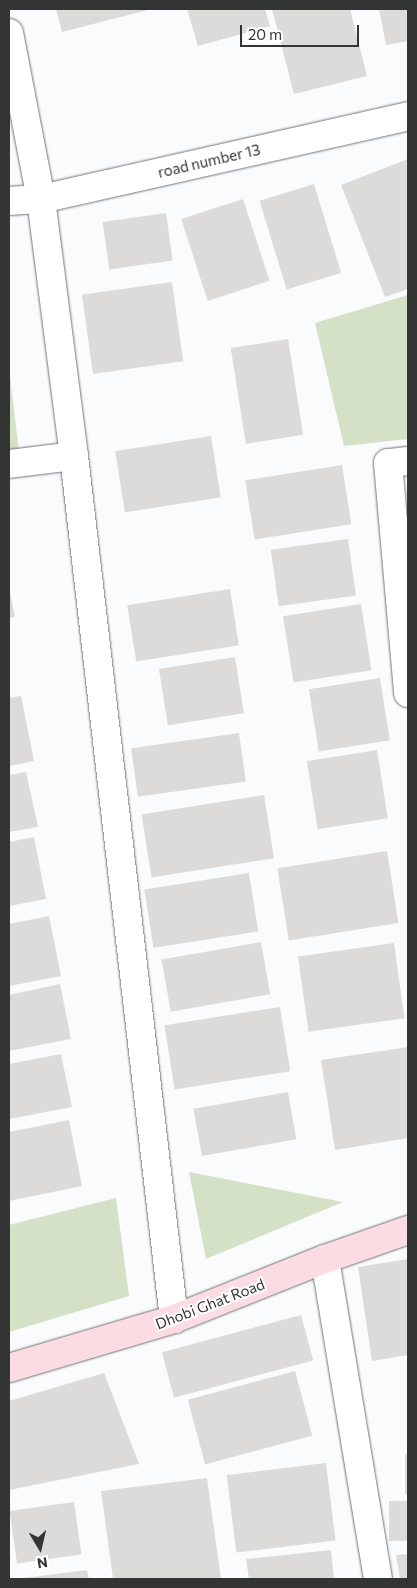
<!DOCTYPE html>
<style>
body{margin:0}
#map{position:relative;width:417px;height:1588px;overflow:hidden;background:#fafbfd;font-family:Commissioner,sans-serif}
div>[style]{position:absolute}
.green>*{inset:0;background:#d4e1c6}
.building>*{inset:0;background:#dddbda;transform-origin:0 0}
.roads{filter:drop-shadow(0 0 1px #727374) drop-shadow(0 0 1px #727374)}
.minor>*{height:28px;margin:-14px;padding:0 14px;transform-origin:14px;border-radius:14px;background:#fff}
.major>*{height:28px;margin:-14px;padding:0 14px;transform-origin:14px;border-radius:14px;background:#fbdce2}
span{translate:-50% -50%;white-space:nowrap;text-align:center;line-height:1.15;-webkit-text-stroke:4px #fff;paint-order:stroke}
.street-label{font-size:15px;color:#333434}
.frame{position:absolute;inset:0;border:10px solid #333434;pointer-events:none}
.north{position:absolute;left:15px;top:1523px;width:50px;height:50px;-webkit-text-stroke:4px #fff;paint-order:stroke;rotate:171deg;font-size:14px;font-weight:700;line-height:20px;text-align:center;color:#333434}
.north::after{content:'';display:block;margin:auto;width:18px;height:22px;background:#333434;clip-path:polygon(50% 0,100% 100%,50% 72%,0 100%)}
.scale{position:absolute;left:240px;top:25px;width:119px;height:22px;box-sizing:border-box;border:2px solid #333434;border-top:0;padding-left:6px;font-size:15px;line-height:18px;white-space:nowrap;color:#333434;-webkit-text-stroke:4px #fff;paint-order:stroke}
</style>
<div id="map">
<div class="green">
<i style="clip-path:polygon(408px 295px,408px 439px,344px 446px,315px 323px)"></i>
<i style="clip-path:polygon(9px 368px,19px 452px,9px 453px)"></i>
<i style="clip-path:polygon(189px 1172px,343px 1202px,206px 1259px)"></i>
<i style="clip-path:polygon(116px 1198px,129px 1296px,9px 1332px,9px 1225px)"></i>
</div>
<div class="building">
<i style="clip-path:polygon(56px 9px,152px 9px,62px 32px)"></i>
<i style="clip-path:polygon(187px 9px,265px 9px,270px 26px,198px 46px)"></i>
<i style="clip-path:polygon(272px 9px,350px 9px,367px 76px,294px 94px)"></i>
<i style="clip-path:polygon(379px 9px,408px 9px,408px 41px,386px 45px)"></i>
<i style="clip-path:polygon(408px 159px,408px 289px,385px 297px,341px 185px)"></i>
<i style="left:314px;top:184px;width:93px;height:57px;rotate:73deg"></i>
<i style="left:243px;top:199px;width:86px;height:65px;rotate:72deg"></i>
<i style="left:166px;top:213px;width:48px;height:64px;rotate:82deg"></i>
<i style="left:172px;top:282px;width:80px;height:91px;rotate:82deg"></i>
<i style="left:288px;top:339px;width:97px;height:58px;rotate:81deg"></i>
<i style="left:211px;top:436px;width:62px;height:97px;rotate:81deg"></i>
<i style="left:342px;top:465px;width:60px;height:98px;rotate:81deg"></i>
<i style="left:348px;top:539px;width:57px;height:78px;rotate:82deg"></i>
<i style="clip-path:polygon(9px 587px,15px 617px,9px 618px)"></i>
<i style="left:230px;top:589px;width:57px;height:104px;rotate:81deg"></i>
<i style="left:361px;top:604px;width:67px;height:79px;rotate:81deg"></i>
<i style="left:235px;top:657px;width:57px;height:77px;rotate:81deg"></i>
<i style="left:380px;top:678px;width:63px;height:72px;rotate:81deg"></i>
<i style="clip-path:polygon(21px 696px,34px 761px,9px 766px,9px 698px)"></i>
<i style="left:239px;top:733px;width:49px;height:109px;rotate:82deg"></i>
<i style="left:377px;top:750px;width:69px;height:71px;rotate:81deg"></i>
<i style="clip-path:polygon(26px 772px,38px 827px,9px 832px,9px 775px)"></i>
<i style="left:264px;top:795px;width:64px;height:124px;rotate:81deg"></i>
<i style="clip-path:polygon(34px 837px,46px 899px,9px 906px,9px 842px)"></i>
<i style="left:387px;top:851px;width:73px;height:111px;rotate:81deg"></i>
<i style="left:249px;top:873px;width:59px;height:106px;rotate:81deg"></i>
<i style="clip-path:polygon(49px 916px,61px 976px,9px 986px,9px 924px)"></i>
<i style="left:261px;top:942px;width:53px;height:101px;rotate:80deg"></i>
<i style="left:394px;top:943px;width:76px;height:97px;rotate:82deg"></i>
<i style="clip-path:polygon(60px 984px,71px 1039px,9px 1051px,9px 995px)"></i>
<i style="left:280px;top:1007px;width:65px;height:117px;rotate:81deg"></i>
<i style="clip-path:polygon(408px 1047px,408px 1138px,335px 1150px,321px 1060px)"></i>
<i style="clip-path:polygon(61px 1054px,72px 1107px,9px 1119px,9px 1064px)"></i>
<i style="left:288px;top:1092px;width:48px;height:96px;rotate:80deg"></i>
<i style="clip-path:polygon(69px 1120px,82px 1186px,9px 1201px,9px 1132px)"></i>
<i style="clip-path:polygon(408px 1259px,408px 1355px,372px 1361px,358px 1267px)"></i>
<i style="left:301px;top:1315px;width:47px;height:144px;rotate:75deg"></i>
<i style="left:295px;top:1371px;width:67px;height:111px;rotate:75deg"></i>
<i style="clip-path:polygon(104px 1373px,139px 1464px,9px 1490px,9px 1401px)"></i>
<i style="left:405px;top:1454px;width:3px;height:40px"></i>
<i style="left:326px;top:1463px;width:78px;height:100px;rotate:83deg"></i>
<i style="clip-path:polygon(207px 1478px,221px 1579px,113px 1579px,101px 1491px)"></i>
<i style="left:389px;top:1501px;width:19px;height:40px"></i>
<i style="left:74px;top:1502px;width:53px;height:65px;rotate:82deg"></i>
<i style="clip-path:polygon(331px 1550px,334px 1579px,249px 1579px,246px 1559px)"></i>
<i style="clip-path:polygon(408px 1554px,408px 1579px,400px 1579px,396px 1555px)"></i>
<i style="clip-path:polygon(87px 1570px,89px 1579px,24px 1579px,24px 1578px)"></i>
</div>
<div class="roads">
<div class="minor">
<i style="left:9px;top:33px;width:169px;rotate:79.1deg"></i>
<i style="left:41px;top:199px;width:259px;rotate:82.7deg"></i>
<i style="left:74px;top:456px;width:869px;rotate:83.39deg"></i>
<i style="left:9px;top:201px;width:32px;rotate:-4deg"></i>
<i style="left:41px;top:199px;width:376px;rotate:-12.7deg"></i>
<i style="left:408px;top:461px;width:20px;rotate:174deg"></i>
<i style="left:388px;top:463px;width:231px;rotate:85deg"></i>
<i style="left:9px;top:464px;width:65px;rotate:-7deg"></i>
<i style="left:325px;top:1259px;width:324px;rotate:80.6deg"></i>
</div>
<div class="major">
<i style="left:9px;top:1368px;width:172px;rotate:-16.5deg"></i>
<i style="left:174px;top:1319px;width:162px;rotate:-21.7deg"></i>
<i style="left:325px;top:1259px;width:88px;rotate:-19.3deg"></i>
</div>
</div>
<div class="street-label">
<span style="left:209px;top:161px;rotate:-13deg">road number 13</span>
<span style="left:210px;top:1304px;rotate:-21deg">Dhobi Ghat Road</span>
</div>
<div class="frame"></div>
<div class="north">N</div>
<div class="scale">20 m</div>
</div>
